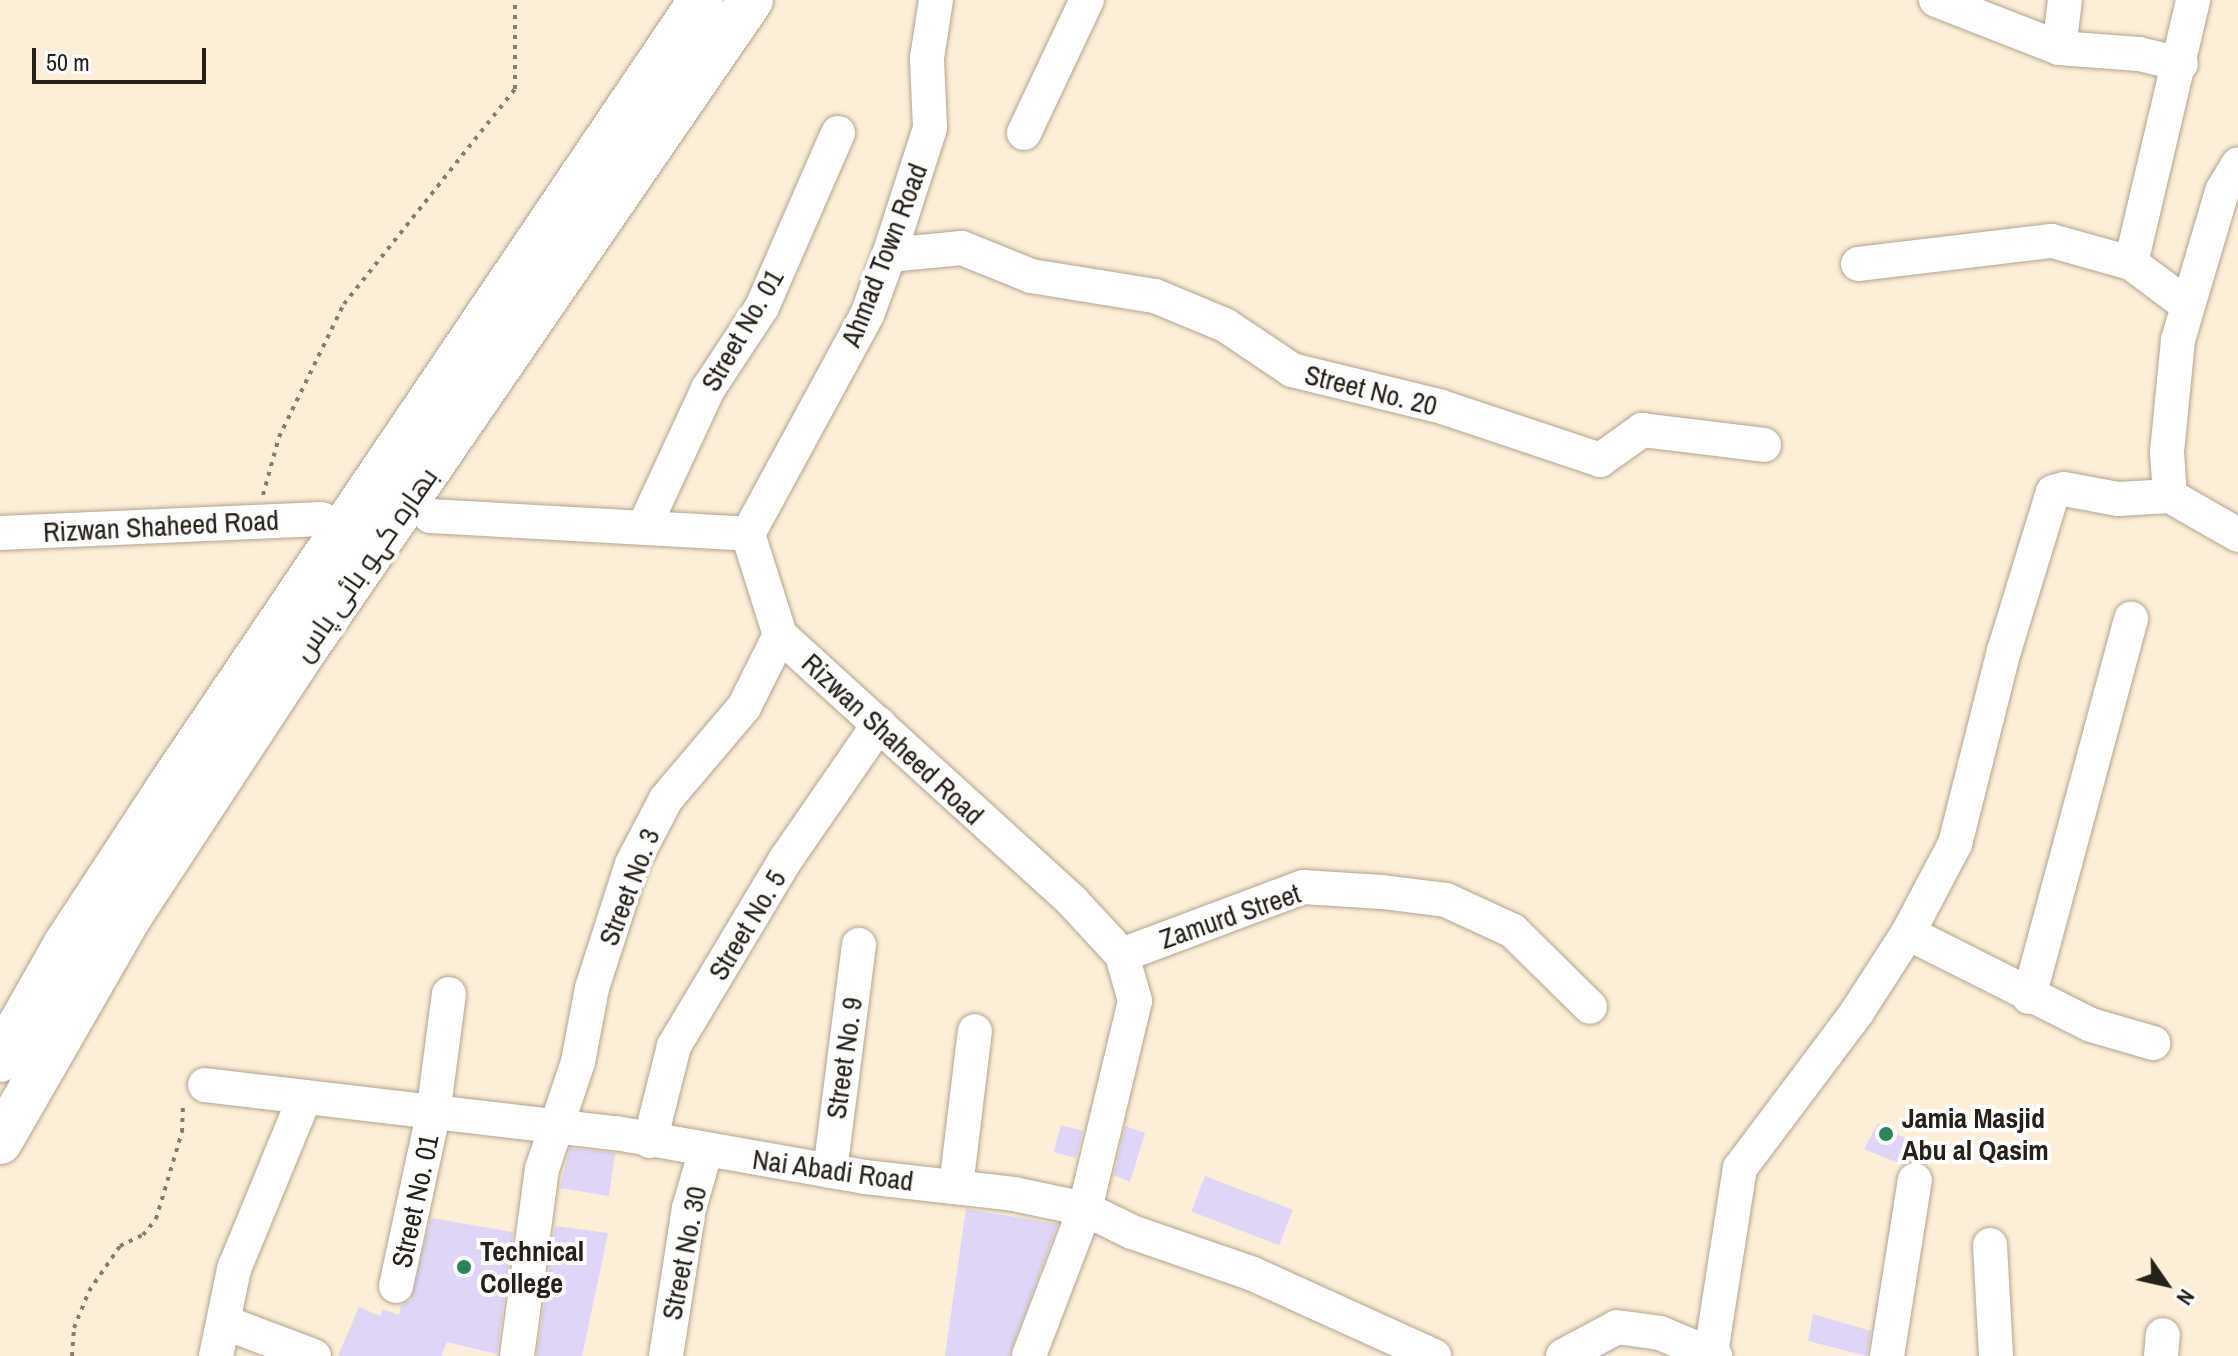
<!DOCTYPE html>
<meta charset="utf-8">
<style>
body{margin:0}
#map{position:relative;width:2238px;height:1356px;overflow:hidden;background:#fceed7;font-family:"Archivo Narrow",Cairo,sans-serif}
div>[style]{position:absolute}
.building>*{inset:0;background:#dfd5f6;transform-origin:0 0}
.path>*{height:4px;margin-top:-2px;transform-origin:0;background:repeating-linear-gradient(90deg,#867d6e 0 4px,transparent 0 10px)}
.roads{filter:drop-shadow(0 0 2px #b2a48f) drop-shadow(0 0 2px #b2a48f)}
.minor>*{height:34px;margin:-17px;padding:0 17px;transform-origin:17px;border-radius:17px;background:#fff}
.highway>*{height:44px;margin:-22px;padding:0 22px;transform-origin:22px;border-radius:22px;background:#fff}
.dots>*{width:22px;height:22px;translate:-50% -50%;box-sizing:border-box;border:4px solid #fdfdfd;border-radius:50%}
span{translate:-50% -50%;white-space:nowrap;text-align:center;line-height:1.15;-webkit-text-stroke:8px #fdfdfd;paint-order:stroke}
.street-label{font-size:28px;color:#252018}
.poi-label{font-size:28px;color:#252018;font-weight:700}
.left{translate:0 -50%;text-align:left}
.north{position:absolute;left:2126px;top:1244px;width:80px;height:80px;-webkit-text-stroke:6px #fdfdfd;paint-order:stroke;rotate:124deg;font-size:22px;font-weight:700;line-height:32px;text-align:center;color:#252018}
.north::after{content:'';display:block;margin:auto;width:28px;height:36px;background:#252018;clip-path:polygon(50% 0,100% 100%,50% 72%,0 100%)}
.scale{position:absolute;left:32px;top:48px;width:174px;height:36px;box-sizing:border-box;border:4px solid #252018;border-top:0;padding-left:10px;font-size:24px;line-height:28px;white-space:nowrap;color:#252018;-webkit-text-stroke:6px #fdfdfd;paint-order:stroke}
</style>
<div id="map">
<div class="building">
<i style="clip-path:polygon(1878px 1123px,1919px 1146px,1913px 1161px,1903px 1165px,1864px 1149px)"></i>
<i style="left:1061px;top:1125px;width:23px;height:28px;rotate:15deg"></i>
<i style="clip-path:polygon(1125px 1126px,1145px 1133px,1130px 1182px,1114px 1175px)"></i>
<i style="clip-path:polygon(570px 1148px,615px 1153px,609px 1196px,560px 1188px)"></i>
<i style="left:1205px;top:1176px;width:94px;height:38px;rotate:21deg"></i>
<i style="clip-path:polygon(966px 1209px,1058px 1224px,1009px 1356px,945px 1356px)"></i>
<i style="clip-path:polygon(431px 1218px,513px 1232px,497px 1354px,447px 1342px,441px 1356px,338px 1356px,359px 1307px,380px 1316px,383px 1309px,399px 1315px,401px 1305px,411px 1299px)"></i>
<i style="clip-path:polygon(555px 1226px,608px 1233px,582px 1356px,537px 1356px)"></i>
<i style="clip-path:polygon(1813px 1314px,1871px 1331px,1867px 1356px,1808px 1341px)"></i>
</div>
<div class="path">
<i style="left:263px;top:495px;width:60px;rotate:-74.6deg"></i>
<i style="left:279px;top:437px;width:148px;rotate:-64deg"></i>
<i style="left:344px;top:304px;width:275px;rotate:-51.5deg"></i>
<i style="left:515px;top:89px;width:89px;rotate:-90deg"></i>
<i style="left:72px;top:1356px;width:28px;rotate:-86deg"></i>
<i style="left:74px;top:1328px;width:40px;rotate:-68deg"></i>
<i style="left:89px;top:1291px;width:55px;rotate:-55.4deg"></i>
<i style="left:120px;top:1246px;width:25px;rotate:-26deg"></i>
<i style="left:143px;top:1235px;width:21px;rotate:-51deg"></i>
<i style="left:156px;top:1219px;width:91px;rotate:-73.4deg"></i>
<i style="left:182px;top:1132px;width:30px;rotate:-88deg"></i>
</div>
<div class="roads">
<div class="minor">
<i style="left:1936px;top:0;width:132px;rotate:21.3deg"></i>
<i style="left:2059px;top:48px;width:80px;rotate:4.3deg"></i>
<i style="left:2139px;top:54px;width:43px;rotate:13.4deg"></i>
<i style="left:2059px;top:48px;width:48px;rotate:-82.9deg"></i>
<i style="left:1024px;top:133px;width:147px;rotate:-64.7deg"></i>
<i style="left:889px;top:255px;width:73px;rotate:-5.5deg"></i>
<i style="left:962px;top:248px;width:74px;rotate:22.1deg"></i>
<i style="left:1031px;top:276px;width:126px;rotate:9.2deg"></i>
<i style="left:1155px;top:296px;width:76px;rotate:22.5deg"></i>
<i style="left:1225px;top:325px;width:81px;rotate:33.9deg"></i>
<i style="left:1292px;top:370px;width:151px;rotate:13.8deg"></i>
<i style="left:1439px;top:406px;width:170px;rotate:18.5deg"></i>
<i style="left:1600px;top:460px;width:52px;rotate:-35.5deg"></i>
<i style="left:1642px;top:430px;width:123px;rotate:7deg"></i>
<i style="left:2131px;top:263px;width:270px;rotate:-76.7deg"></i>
<i style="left:1858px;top:264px;width:195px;rotate:-6.8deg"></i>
<i style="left:2052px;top:241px;width:82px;rotate:15.6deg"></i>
<i style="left:2131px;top:263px;width:69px;rotate:36.7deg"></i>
<i style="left:2170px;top:496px;width:44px;rotate:-93.9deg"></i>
<i style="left:2167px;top:452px;width:113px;rotate:-84.4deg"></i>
<i style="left:2178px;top:340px;width:155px;rotate:-73.5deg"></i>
<i style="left:2222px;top:191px;width:31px;rotate:-59deg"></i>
<i style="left:430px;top:516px;width:319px;rotate:3.2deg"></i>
<i style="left:748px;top:534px;width:106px;rotate:72.4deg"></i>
<i style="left:780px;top:635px;width:396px;rotate:42.3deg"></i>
<i style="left:1073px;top:902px;width:72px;rotate:47.2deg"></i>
<i style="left:1122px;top:955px;width:48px;rotate:74.2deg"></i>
<i style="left:1135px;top:1001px;width:214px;rotate:103.5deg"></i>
<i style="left:1085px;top:1209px;width:157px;rotate:110.9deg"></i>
<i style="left:644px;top:527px;width:152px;rotate:-65.1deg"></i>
<i style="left:708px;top:389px;width:98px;rotate:-56.6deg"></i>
<i style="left:762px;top:307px;width:190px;rotate:-66.4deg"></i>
<i style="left:0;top:533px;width:322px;rotate:-2.5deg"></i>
<i style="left:748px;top:534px;width:249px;rotate:-61.5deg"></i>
<i style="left:867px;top:315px;width:64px;rotate:-69.9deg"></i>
<i style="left:889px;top:255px;width:133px;rotate:-72.1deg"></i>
<i style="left:930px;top:128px;width:70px;rotate:-92.5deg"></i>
<i style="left:927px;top:58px;width:59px;rotate:-81.2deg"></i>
<i style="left:1908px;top:933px;width:205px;rotate:26.7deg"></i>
<i style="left:2091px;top:1025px;width:65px;rotate:16.2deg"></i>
<i style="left:1122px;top:955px;width:193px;rotate:-20.6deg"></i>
<i style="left:1303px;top:887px;width:79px;rotate:3.6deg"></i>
<i style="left:1382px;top:892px;width:64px;rotate:7.1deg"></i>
<i style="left:1446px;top:900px;width:74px;rotate:24.8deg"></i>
<i style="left:1513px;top:931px;width:108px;rotate:44.6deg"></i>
<i style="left:2029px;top:997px;width:392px;rotate:-74.9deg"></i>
<i style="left:205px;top:1085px;width:414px;rotate:6.7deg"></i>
<i style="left:616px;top:1133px;width:253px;rotate:10deg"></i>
<i style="left:865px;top:1177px;width:150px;rotate:6.5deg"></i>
<i style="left:1014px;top:1194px;width:73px;rotate:11.9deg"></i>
<i style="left:1085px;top:1209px;width:52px;rotate:26.1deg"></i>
<i style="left:1132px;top:1232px;width:128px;rotate:19.1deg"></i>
<i style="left:1253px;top:1274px;width:199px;rotate:24.4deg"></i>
<i style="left:650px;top:1141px;width:98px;rotate:-75.8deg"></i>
<i style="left:674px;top:1046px;width:218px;rotate:-59.1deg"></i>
<i style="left:786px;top:859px;width:164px;rotate:-55.4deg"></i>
<i style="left:830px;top:1171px;width:228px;rotate:-82.7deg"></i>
<i style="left:956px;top:1187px;width:157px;rotate:-83.1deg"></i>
<i style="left:1990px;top:1245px;width:111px;rotate:86.9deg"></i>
<i style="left:396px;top:1286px;width:175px;rotate:-77.8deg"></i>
<i style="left:433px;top:1115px;width:122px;rotate:-82.5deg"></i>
<i style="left:226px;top:1323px;width:94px;rotate:20.6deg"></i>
<i style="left:1711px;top:1353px;width:187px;rotate:-81.1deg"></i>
<i style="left:1740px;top:1168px;width:195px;rotate:-53.1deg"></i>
<i style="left:1857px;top:1012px;width:94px;rotate:-57.2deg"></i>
<i style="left:1908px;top:933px;width:101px;rotate:-62.2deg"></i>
<i style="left:1955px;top:844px;width:199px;rotate:-75.8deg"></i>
<i style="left:2004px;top:651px;width:166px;rotate:-72.9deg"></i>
<i style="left:2053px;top:492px;width:11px;rotate:-15deg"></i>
<i style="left:2064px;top:489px;width:55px;rotate:10.5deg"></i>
<i style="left:2118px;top:499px;width:52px;rotate:-3.3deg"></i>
<i style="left:2170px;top:496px;width:78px;rotate:29.8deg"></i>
<i style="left:216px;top:1356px;width:89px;rotate:-78.3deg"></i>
<i style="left:234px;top:1269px;width:186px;rotate:-67.6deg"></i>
<i style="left:517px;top:1356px;width:189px;rotate:-82.4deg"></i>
<i style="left:542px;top:1169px;width:113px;rotate:-71.4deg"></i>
<i style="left:578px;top:1062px;width:75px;rotate:-79.3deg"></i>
<i style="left:592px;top:988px;width:130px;rotate:-72.1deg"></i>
<i style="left:632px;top:864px;width:73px;rotate:-62.4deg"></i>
<i style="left:666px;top:799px;width:121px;rotate:-49.7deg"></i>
<i style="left:744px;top:707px;width:80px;rotate:-63.4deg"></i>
<i style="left:666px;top:1356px;width:150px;rotate:-81.2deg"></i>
<i style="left:689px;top:1208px;width:60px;rotate:-73.7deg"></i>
<i style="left:1563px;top:1356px;width:61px;rotate:-28.2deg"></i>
<i style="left:1617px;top:1327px;width:43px;rotate:7.9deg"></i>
<i style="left:1660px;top:1333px;width:60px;rotate:22.7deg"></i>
<i style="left:1887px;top:1356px;width:178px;rotate:-81deg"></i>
<i style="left:2161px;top:1356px;width:21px;rotate:-85deg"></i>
</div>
<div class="highway">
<i style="left:0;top:1060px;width:132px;rotate:-60.5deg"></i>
<i style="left:65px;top:945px;width:184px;rotate:-56.7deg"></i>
<i style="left:166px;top:791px;width:955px;rotate:-55.93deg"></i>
<i style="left:0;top:1142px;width:261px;rotate:-60.1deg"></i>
<i style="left:130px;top:916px;width:310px;rotate:-56.7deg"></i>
<i style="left:300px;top:657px;width:797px;rotate:-55.53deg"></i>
</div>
</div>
<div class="dots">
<i style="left:1886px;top:1134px;background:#2b855b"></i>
<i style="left:464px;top:1267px;background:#2b855b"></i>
</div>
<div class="street-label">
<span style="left:884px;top:255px;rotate:-69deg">Ahmad Town Road</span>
<span style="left:742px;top:330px;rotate:-60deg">Street No. 01</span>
<span style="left:1371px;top:390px;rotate:14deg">Street No. 20</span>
<span style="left:161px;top:526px;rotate:-3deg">Rizwan Shaheed Road</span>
<span style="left:365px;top:564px;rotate:-55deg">بھارہ کہو بائی پاس</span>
<span style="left:893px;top:739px;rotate:43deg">Rizwan Shaheed Road</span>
<span style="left:629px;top:887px;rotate:-69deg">Street No. 3</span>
<span style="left:1230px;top:916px;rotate:-19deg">Zamurd Street</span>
<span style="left:747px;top:925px;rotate:-59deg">Street No. 5</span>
<span style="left:844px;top:1058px;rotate:-82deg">Street No. 9</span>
<span style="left:833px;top:1170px;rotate:8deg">Nai Abadi Road</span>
<span style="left:415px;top:1201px;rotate:-78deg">Street No. 01</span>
<span style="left:684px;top:1253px;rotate:-79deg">Street No. 30</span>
</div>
<div class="poi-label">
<span class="left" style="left:1902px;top:1134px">Jamia Masjid<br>Abu al Qasim</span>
<span class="left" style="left:480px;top:1267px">Technical<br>College</span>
</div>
<div class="north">N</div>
<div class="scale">50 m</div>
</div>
